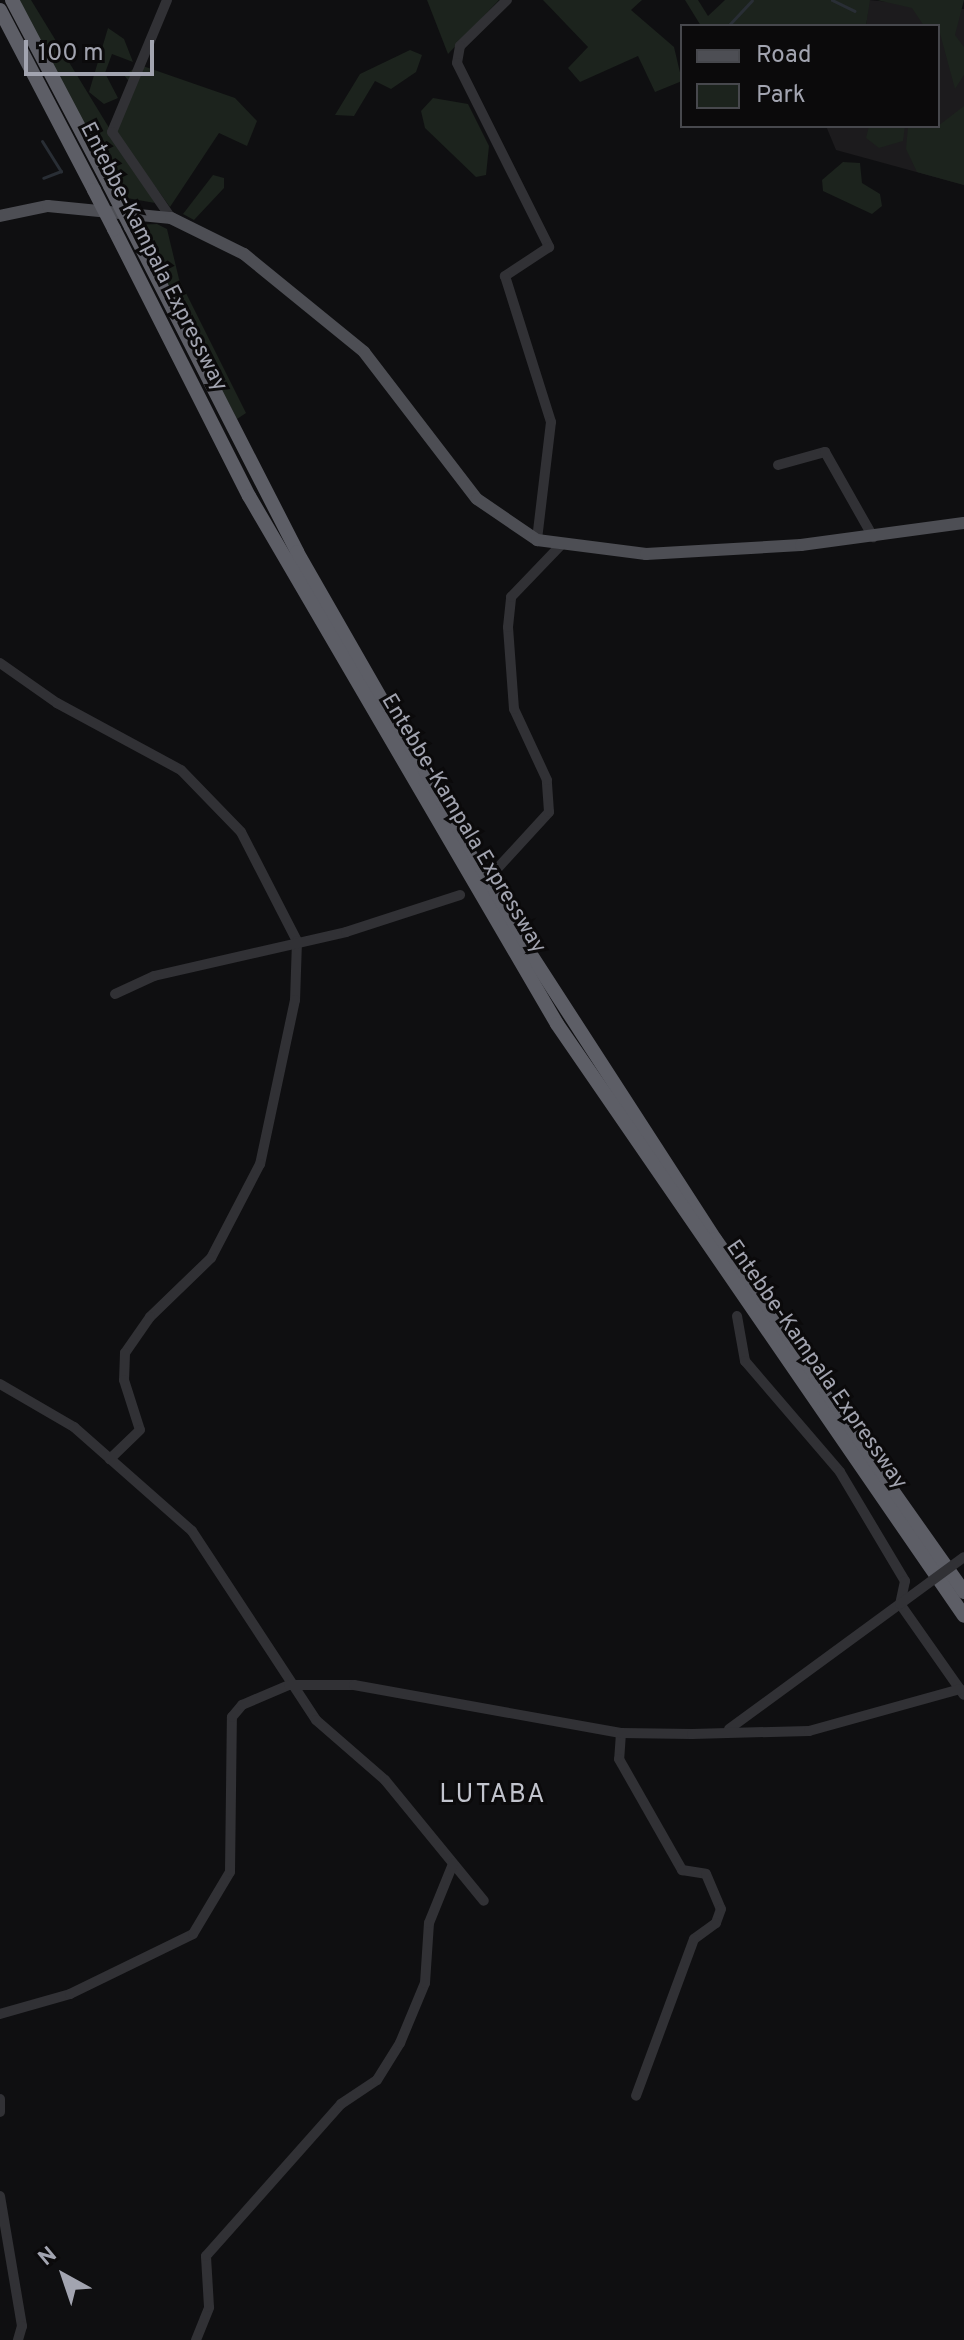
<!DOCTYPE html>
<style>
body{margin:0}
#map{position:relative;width:964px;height:2340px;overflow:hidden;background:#0f0f11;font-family:Overpass,sans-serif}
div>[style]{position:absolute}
.built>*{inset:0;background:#1c1b1d}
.green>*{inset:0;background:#1c231d}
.stream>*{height:3px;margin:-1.5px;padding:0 1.5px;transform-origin:1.5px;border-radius:1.5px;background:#292e35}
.minor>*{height:10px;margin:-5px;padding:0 5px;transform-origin:5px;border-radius:5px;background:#313135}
.major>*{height:12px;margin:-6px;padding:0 6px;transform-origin:6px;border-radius:6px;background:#4d4e54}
.highway>*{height:14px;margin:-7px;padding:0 7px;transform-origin:7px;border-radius:7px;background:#5d5e66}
.minor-bridge>*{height:10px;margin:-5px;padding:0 5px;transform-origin:5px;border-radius:5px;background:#313135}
.highway-bridge>*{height:14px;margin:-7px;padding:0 7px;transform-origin:7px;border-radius:7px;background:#5d5e66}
span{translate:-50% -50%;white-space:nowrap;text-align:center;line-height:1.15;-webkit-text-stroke:6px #0b0a0b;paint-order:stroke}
.street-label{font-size:22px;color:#a2a4b0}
.quarter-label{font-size:26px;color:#c2c4cd;letter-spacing:2px}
.legend{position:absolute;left:680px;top:24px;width:260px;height:104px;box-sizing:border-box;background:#0b0a0b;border:2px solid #47484d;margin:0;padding:10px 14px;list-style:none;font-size:24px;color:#a2a4b0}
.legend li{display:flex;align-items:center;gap:16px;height:40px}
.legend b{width:40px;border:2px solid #47484d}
.north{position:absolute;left:24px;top:2236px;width:80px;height:80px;-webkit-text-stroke:6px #0b0a0b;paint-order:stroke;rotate:320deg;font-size:22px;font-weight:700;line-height:32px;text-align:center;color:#a2a4b0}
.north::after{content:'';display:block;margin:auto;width:28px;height:36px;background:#a2a4b0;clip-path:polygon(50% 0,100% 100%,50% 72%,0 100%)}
.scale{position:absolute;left:24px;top:40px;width:130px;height:36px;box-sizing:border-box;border:4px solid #a2a4b0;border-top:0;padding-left:10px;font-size:24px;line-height:28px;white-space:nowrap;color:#a2a4b0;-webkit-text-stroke:6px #0b0a0b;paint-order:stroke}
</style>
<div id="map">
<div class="built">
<i style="clip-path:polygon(869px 0,964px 9px,964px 185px,836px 150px,826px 126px,938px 126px,938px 26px,866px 26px)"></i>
</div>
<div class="green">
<i style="clip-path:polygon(19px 0,31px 0,155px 203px,121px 197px)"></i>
<i style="clip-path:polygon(427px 0,499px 0,448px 54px)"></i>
<i style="clip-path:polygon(543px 0,642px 0,631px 10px,674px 47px,682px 81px,655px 92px,638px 56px,580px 82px,568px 68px,588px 47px)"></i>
<i style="clip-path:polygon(685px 0,698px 0,708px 16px,725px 0,870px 0,866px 26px,701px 26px)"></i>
<i style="clip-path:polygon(877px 0,964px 0,955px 35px,964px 47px,964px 75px,955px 89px,938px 26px,924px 26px,912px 8px)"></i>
<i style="clip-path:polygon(108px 28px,124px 39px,133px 62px,112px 54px,105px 73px,118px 98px,104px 104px,89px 92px)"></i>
<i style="clip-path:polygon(410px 50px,422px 55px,416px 72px,391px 89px,375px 81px,354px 116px,335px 115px,360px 74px)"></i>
<i style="clip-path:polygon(140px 65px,235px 98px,257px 121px,247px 146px,219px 133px,170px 207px,114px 130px,131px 84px,124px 75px)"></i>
<i style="clip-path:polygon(433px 98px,468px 104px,489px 146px,486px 175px,476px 177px,425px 128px,421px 111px)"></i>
<i style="clip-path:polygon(964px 106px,964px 185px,917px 172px,906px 149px,908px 126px,938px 126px)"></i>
<i style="clip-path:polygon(869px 126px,905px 126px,903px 141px,879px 148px,866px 138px)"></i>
<i style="clip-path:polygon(843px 162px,860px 163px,862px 183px,880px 194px,882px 206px,872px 214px,823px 191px,822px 180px)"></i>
<i style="clip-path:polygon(213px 175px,224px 178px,224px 188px,194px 220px,183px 214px)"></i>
<i style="clip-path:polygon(157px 224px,167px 229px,179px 279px,246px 413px,237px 419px,134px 225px)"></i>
</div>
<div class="stream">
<i style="left:832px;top:0;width:25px;rotate:26deg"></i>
<i style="left:728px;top:26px;width:35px;rotate:-47deg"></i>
<i style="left:42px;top:141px;width:36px;rotate:58deg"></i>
<i style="left:61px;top:171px;width:19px;rotate:159deg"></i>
</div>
<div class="minor">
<i style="left:167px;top:0;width:143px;rotate:112.6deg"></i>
<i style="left:112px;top:132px;width:104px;rotate:55.5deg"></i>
<i style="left:507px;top:0;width:66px;rotate:135.6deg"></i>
<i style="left:460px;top:46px;width:17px;rotate:100deg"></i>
<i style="left:457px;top:63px;width:206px;rotate:63.4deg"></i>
<i style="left:549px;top:247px;width:53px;rotate:146.6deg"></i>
<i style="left:505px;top:276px;width:153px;rotate:72.5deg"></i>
<i style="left:551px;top:422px;width:119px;rotate:96.8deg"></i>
<i style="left:778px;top:465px;width:49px;rotate:-15.5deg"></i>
<i style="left:825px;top:452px;width:98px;rotate:60.5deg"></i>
<i style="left:0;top:663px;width:70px;rotate:35.1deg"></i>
<i style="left:57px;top:703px;width:141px;rotate:28.4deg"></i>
<i style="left:181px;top:770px;width:86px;rotate:45.9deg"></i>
<i style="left:241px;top:832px;width:123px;rotate:62.8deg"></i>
<i style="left:297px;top:941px;width:59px;rotate:91.9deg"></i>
<i style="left:295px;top:1000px;width:168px;rotate:102deg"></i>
<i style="left:260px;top:1164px;width:106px;rotate:117.5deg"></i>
<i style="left:211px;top:1258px;width:85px;rotate:136deg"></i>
<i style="left:150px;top:1317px;width:44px;rotate:124.8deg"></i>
<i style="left:125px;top:1353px;width:27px;rotate:92deg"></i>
<i style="left:124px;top:1380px;width:52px;rotate:72.3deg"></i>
<i style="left:140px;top:1430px;width:42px;rotate:136deg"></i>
<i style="left:495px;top:871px;width:80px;rotate:-47.5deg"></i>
<i style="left:549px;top:812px;width:32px;rotate:-94deg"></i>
<i style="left:547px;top:780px;width:78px;rotate:-114.9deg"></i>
<i style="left:514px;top:709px;width:82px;rotate:-94.2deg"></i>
<i style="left:508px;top:627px;width:30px;rotate:-84deg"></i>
<i style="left:511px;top:597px;width:71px;rotate:-46.1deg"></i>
<i style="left:115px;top:994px;width:43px;rotate:-24.8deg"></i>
<i style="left:154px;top:976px;width:197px;rotate:-12.9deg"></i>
<i style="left:346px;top:932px;width:120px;rotate:-18deg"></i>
<i style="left:737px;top:1316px;width:46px;rotate:79.9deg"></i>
<i style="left:745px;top:1361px;width:146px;rotate:49.4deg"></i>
<i style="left:840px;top:1472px;width:127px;rotate:59.2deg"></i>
<i style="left:905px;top:1581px;width:24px;rotate:102deg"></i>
<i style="left:900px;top:1604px;width:111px;rotate:54.9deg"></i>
<i style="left:0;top:1384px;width:86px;rotate:30.2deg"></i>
<i style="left:74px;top:1427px;width:157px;rotate:41.4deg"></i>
<i style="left:192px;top:1531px;width:226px;rotate:56.7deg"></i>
<i style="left:316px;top:1720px;width:91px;rotate:41deg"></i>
<i style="left:385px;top:1780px;width:156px;rotate:50.7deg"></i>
<i style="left:729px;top:1729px;width:212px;rotate:-36.2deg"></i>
<i style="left:621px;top:1733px;width:26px;rotate:94deg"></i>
<i style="left:619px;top:1759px;width:128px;rotate:60.4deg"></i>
<i style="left:682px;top:1870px;width:24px;rotate:9deg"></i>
<i style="left:706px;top:1874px;width:38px;rotate:67deg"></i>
<i style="left:721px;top:1909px;width:15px;rotate:110deg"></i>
<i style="left:716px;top:1923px;width:27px;rotate:144deg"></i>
<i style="left:694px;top:1939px;width:167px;rotate:110.3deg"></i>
<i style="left:0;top:2014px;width:73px;rotate:-15.9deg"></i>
<i style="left:70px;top:1994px;width:137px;rotate:-26deg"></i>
<i style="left:193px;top:1934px;width:72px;rotate:-59.2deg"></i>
<i style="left:230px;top:1872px;width:155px;rotate:-89.3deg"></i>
<i style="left:232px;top:1717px;width:16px;rotate:-50deg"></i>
<i style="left:242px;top:1705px;width:51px;rotate:-23.1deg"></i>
<i style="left:289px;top:1685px;width:65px"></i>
<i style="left:354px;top:1685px;width:271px;rotate:10.2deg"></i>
<i style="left:621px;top:1733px;width:71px;rotate:0.8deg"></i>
<i style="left:692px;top:1734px;width:117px;rotate:-1.5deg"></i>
<i style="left:809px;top:1731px;width:157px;rotate:-15.5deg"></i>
<i style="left:0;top:2099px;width:13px;rotate:90deg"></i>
<i style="left:0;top:2196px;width:132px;rotate:80.4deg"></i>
<i style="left:22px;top:2326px;width:15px;rotate:106deg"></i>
<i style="left:196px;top:2340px;width:35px;rotate:-68deg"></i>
<i style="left:209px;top:2307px;width:51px;rotate:-93.4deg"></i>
<i style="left:206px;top:2256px;width:203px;rotate:-48.4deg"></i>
<i style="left:341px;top:2104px;width:43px;rotate:-33.7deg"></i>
<i style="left:377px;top:2080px;width:44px;rotate:-58.1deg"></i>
<i style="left:400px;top:2043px;width:65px;rotate:-67.4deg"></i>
<i style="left:425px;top:1983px;width:60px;rotate:-86.2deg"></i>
<i style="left:429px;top:1923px;width:64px;rotate:-67.9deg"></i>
</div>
<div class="major">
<i style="left:0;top:216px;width:49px;rotate:-11.8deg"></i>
<i style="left:48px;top:206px;width:124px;rotate:5.6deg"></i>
<i style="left:171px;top:218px;width:81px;rotate:26.3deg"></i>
<i style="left:244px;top:254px;width:155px;rotate:39.2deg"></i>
<i style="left:364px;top:352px;width:185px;rotate:52.5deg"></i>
<i style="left:477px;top:499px;width:73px;rotate:34.3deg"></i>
<i style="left:537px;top:540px;width:110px;rotate:7.3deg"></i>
<i style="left:646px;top:554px;width:155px;rotate:-3.3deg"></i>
<i style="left:801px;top:545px;width:164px;rotate:-7.7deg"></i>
</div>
<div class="highway">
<i style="left:12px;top:0;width:210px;rotate:62.2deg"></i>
<i style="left:0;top:10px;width:203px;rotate:62.4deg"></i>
<i style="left:131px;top:227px;width:365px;rotate:62.9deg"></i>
<i style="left:297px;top:552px;width:416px;rotate:60.2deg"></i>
<i style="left:504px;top:913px;width:388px;rotate:57.1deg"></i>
<i style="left:715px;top:1239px;width:432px;rotate:54.8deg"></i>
<i style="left:114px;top:229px;width:299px;rotate:63.2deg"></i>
<i style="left:249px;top:496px;width:611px;rotate:59.74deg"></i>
<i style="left:557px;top:1024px;width:718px;rotate:55.49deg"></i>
</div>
<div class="minor-bridge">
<i style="left:900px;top:1604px;width:79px;rotate:-36.3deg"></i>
</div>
<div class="highway-bridge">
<i style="left:110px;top:186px;width:46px;rotate:62.9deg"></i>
<i style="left:94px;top:190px;width:44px;rotate:62.9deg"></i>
</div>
<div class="street-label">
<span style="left:153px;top:257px;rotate:63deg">Entebbe-Kampala Expressway</span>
<span style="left:463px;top:824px;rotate:59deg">Entebbe-Kampala Expressway</span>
<span style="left:816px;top:1365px;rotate:55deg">Entebbe-Kampala Expressway</span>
</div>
<div class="quarter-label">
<span style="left:493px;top:1796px">LUTABA</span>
</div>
<ul class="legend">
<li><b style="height:10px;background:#4d4e54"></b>Road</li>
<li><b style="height:22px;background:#1c231d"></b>Park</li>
</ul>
<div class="north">N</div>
<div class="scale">100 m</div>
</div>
